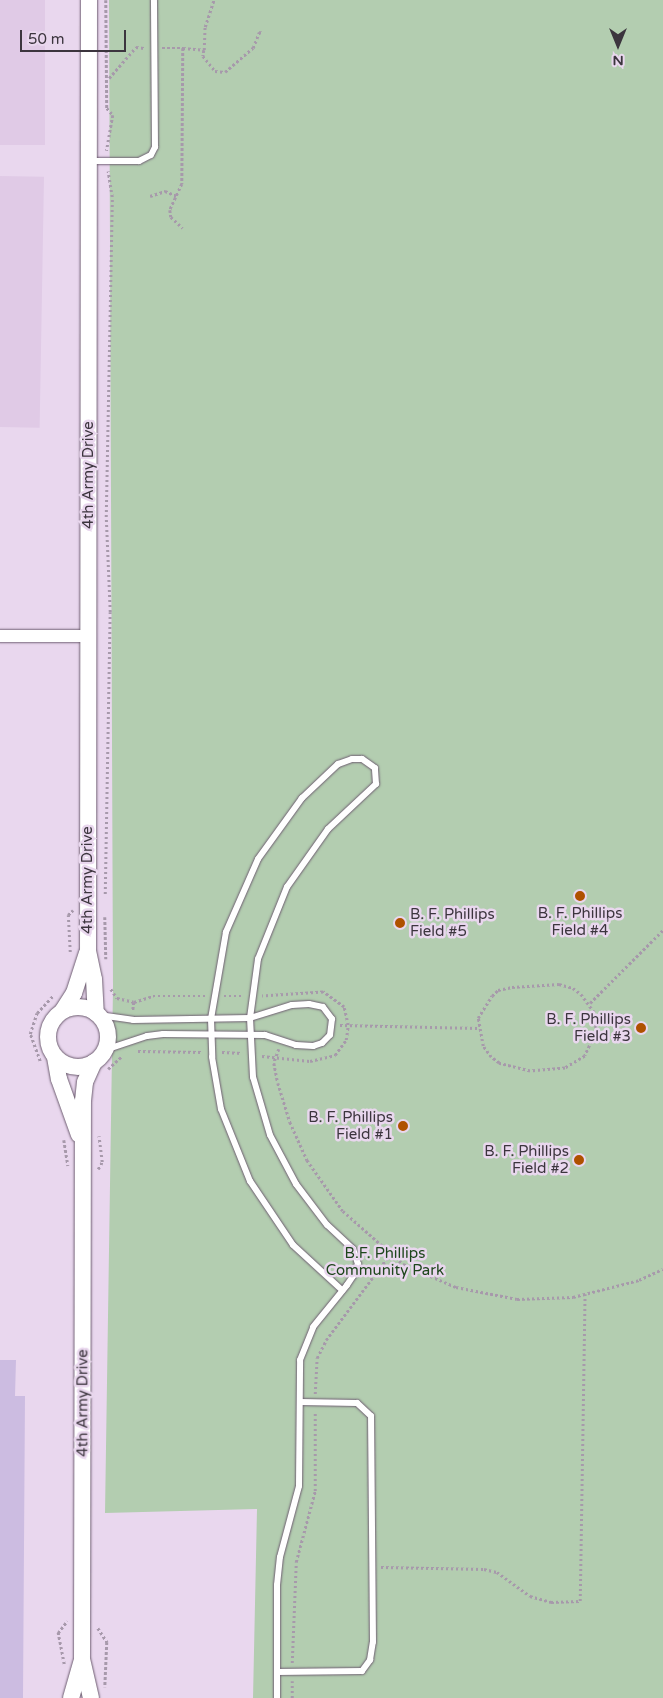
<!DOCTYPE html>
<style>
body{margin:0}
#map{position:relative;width:663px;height:1698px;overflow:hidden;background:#e9d7ee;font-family:"Varela Round",sans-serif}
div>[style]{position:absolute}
.built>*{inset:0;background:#e0cae6;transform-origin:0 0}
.green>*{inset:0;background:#b3cdb0}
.building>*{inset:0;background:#ccbce1}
.path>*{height:2.5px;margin-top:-1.25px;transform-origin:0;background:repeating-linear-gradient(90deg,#a799ab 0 2.5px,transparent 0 5px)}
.roads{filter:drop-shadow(0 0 1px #6e5e71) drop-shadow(0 0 1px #6e5e71)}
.service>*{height:6px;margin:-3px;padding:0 3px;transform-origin:3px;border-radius:3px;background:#fff}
.minor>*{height:12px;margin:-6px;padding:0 6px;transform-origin:6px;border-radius:6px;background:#fff}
.tertiary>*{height:16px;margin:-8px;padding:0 8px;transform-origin:8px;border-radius:8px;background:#fff}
.tertiary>.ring{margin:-8px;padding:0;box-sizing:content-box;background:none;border:16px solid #fff;border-radius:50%}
.dots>*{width:14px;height:14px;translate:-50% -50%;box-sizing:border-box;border:2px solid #e9d7ee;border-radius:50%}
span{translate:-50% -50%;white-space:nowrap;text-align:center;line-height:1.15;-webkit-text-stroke:5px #e9d7ee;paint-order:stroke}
.street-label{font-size:15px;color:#3c353e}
.poi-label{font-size:15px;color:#3c353e}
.left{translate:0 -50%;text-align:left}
.right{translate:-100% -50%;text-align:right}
.park-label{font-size:15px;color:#1d461b}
.north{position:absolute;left:593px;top:20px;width:50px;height:50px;-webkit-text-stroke:4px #e9d7ee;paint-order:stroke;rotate:180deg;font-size:14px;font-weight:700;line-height:20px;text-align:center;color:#3c353e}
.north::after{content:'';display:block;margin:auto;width:18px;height:22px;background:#3c353e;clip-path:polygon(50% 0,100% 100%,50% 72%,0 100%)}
.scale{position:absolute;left:20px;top:30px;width:106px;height:22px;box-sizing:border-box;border:2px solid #3c353e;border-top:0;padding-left:6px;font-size:15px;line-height:18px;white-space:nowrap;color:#3c353e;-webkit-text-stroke:4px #e9d7ee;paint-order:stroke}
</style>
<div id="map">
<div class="built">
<i style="left:0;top:0;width:45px;height:145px"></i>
<i style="left:0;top:176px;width:44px;height:251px;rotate:1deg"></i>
</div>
<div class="green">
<i style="clip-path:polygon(109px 0,663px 0,663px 1698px,253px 1698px,257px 1509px,105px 1513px,113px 988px)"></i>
</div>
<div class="building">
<i style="clip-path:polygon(0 1360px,16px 1360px,15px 1396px,25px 1396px,23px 1698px,0 1698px)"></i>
</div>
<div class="path">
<i style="left:106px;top:0;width:108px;rotate:89.5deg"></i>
<i style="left:107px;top:108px;width:9px;rotate:49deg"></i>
<i style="left:113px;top:115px;width:36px;rotate:100deg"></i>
<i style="left:162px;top:48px;width:21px"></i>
<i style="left:183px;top:48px;width:136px;rotate:90.4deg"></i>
<i style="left:182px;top:184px;width:29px;rotate:115deg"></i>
<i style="left:170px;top:210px;width:7px;rotate:82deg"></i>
<i style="left:171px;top:217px;width:16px;rotate:43deg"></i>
<i style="left:183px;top:48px;width:21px;rotate:5deg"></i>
<i style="left:204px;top:50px;width:23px;rotate:-88deg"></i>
<i style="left:205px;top:27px;width:28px;rotate:-72deg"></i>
<i style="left:204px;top:50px;width:6px;rotate:99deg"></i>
<i style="left:203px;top:56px;width:19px;rotate:51deg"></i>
<i style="left:215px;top:71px;width:10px;rotate:6deg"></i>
<i style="left:225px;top:72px;width:37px;rotate:-41deg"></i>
<i style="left:253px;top:48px;width:17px;rotate:-69deg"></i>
<i style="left:259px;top:32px;width:5px;rotate:11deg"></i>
<i style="left:109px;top:78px;width:41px;rotate:-48.9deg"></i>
<i style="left:136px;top:47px;width:8px;rotate:7deg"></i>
<i style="left:150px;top:196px;width:16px;rotate:-18deg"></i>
<i style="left:165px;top:191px;width:13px;rotate:23deg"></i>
<i style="left:105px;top:894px;width:282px;rotate:-89deg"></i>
<i style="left:110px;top:612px;width:95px;rotate:-92.4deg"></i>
<i style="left:106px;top:517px;width:320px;rotate:-88.9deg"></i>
<i style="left:112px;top:197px;width:26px;rotate:-99deg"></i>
<i style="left:105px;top:917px;width:42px;rotate:88.6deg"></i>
<i style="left:70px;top:952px;width:37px;rotate:-93deg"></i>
<i style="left:68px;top:915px;width:7px;rotate:-45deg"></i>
<i style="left:559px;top:984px;width:15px;rotate:16deg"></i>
<i style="left:573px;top:988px;width:10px;rotate:37deg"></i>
<i style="left:581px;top:994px;width:26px;rotate:54deg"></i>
<i style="left:596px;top:1015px;width:17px;rotate:90deg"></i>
<i style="left:596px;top:1032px;width:26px;rotate:115deg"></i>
<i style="left:585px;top:1056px;width:23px;rotate:149deg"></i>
<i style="left:565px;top:1068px;width:35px;rotate:175deg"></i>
<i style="left:530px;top:1071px;width:32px;rotate:-166deg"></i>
<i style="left:499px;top:1063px;width:10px;rotate:-143deg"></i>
<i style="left:491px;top:1057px;width:14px;rotate:-126deg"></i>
<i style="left:483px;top:1046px;width:28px;rotate:-100deg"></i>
<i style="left:478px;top:1018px;width:26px;rotate:-58deg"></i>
<i style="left:492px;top:996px;width:8px;rotate:-45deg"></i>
<i style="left:498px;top:990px;width:14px;rotate:-12deg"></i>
<i style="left:512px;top:987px;width:47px;rotate:-3.7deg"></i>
<i style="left:111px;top:989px;width:11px;rotate:56deg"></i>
<i style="left:117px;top:998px;width:17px;rotate:13deg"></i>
<i style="left:134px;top:1002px;width:8px;rotate:97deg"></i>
<i style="left:224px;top:996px;width:20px"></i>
<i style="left:134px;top:1002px;width:20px;rotate:-18deg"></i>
<i style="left:153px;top:996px;width:53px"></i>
<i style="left:590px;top:1003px;width:103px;rotate:-45deg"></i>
<i style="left:340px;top:1025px;width:138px;rotate:1.2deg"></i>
<i style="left:279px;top:1049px;width:15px;rotate:110deg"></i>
<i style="left:274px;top:1063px;width:20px;rotate:79deg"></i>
<i style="left:278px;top:1083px;width:41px;rotate:72.9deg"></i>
<i style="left:290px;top:1122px;width:42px;rotate:65.9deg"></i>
<i style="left:307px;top:1160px;width:62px;rotate:54.8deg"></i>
<i style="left:343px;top:1211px;width:80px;rotate:41.5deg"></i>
<i style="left:403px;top:1264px;width:58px;rotate:23.5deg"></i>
<i style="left:456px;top:1287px;width:62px;rotate:11.1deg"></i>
<i style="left:517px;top:1299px;width:56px;rotate:-2deg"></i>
<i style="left:573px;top:1297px;width:68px;rotate:-14.4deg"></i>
<i style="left:639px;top:1280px;width:26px;rotate:-25deg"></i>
<i style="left:138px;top:1051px;width:64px;rotate:0.9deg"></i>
<i style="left:222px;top:1052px;width:20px;rotate:3deg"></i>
<i style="left:262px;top:1056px;width:48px;rotate:5.9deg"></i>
<i style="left:310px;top:1061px;width:26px;rotate:-13deg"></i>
<i style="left:335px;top:1055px;width:19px;rotate:-54deg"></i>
<i style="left:346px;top:1040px;width:15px;rotate:-82deg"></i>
<i style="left:348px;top:1025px;width:18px;rotate:-103deg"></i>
<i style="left:344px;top:1007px;width:26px;rotate:-144deg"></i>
<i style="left:323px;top:992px;width:61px;rotate:176.2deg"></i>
<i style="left:40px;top:1061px;width:29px;rotate:-110deg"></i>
<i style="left:30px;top:1034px;width:22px;rotate:-72deg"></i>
<i style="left:37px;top:1013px;width:23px;rotate:-47deg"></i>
<i style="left:108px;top:1069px;width:19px;rotate:-43deg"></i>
<i style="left:64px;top:1140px;width:26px;rotate:81deg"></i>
<i style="left:98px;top:1169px;width:8px;rotate:-60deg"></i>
<i style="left:102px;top:1162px;width:26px;rotate:-97deg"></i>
<i style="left:315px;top:1394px;width:36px;rotate:-87deg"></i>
<i style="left:317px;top:1358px;width:20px;rotate:-63deg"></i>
<i style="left:326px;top:1340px;width:107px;rotate:-53.3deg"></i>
<i style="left:381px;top:1567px;width:103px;rotate:1.1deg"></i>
<i style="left:484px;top:1569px;width:13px;rotate:13deg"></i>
<i style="left:497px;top:1572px;width:41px;rotate:36deg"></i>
<i style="left:530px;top:1596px;width:22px;rotate:16deg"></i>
<i style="left:551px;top:1602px;width:29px;rotate:-2deg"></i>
<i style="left:580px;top:1601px;width:307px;rotate:-89.1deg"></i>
<i style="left:98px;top:1628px;width:17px;rotate:57deg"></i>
<i style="left:107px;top:1642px;width:45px;rotate:92.5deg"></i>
<i style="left:292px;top:1663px;width:101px;rotate:-87.7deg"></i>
<i style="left:296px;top:1562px;width:73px;rotate:-75deg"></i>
<i style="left:315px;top:1491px;width:79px;rotate:-90deg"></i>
<i style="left:64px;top:1664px;width:32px;rotate:-101deg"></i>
<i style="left:58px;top:1633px;width:15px;rotate:-53deg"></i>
<i style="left:292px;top:1698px;width:17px;rotate:-90deg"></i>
</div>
<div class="roads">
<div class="service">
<i style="left:90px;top:161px;width:49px"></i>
<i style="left:139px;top:161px;width:13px;rotate:-27deg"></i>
<i style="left:151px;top:155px;width:9px;rotate:-63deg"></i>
<i style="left:155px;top:147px;width:147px;rotate:-90.4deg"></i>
<i style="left:99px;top:1015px;width:34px;rotate:8deg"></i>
<i style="left:133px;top:1020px;width:117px;rotate:-1deg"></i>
<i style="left:250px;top:1018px;width:44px;rotate:-17.2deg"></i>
<i style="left:292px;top:1005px;width:17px;rotate:-3deg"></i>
<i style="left:309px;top:1004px;width:14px;rotate:12deg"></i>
<i style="left:323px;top:1007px;width:15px;rotate:53deg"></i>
<i style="left:332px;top:1019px;width:16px;rotate:97deg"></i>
<i style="left:330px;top:1035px;width:11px;rotate:135deg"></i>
<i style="left:322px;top:1043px;width:9px;rotate:162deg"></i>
<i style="left:313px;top:1046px;width:17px;rotate:-177deg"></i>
<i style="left:296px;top:1045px;width:33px;rotate:-162deg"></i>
<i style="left:265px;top:1035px;width:102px;rotate:-179.4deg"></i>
<i style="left:163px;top:1034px;width:16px;rotate:173deg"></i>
<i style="left:147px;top:1036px;width:44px;rotate:161.6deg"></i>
<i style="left:277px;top:1672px;width:85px;rotate:-0.7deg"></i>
<i style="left:362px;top:1671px;width:14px;rotate:-54deg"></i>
<i style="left:370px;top:1660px;width:18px;rotate:-81deg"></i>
<i style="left:373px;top:1642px;width:226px;rotate:-90.5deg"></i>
<i style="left:371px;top:1416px;width:19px;rotate:-137deg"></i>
<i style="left:357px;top:1403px;width:57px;rotate:-179deg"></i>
<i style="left:277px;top:1698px;width:113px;rotate:-90deg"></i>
<i style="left:277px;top:1585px;width:28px;rotate:-84deg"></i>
<i style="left:280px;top:1557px;width:73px;rotate:-75deg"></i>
<i style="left:299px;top:1486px;width:126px;rotate:-89.5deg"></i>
<i style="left:300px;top:1360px;width:35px;rotate:-68deg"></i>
<i style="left:313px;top:1327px;width:54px;rotate:-51deg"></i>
<i style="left:347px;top:1285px;width:11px;rotate:-56deg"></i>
<i style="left:353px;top:1276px;width:13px;rotate:-67deg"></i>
<i style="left:358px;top:1264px;width:16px;rotate:-108deg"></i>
<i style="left:353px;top:1249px;width:35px;rotate:-137deg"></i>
<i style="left:327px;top:1225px;width:51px;rotate:-127.1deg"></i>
<i style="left:296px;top:1184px;width:55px;rotate:-118deg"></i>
<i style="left:270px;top:1135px;width:60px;rotate:-106.3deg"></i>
<i style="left:253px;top:1077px;width:59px;rotate:-92.9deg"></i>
<i style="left:250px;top:1018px;width:60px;rotate:-82.3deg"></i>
<i style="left:258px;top:959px;width:78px;rotate:-68.1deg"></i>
<i style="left:287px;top:887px;width:71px;rotate:-54.7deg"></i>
<i style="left:328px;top:829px;width:66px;rotate:-43.2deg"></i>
<i style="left:376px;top:784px;width:16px;rotate:-94deg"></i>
<i style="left:375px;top:768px;width:16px;rotate:-145deg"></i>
<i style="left:362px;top:759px;width:10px;rotate:180deg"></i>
<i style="left:352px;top:759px;width:15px;rotate:160deg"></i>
<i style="left:338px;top:764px;width:50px;rotate:136.6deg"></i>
<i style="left:302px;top:798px;width:75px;rotate:125.8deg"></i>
<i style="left:258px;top:859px;width:80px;rotate:113.7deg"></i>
<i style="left:226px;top:932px;width:88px;rotate:99.8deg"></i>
<i style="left:211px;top:1019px;width:38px;rotate:88deg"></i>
<i style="left:212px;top:1057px;width:53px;rotate:80.2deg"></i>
<i style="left:221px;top:1109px;width:78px;rotate:68.1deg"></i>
<i style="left:250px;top:1181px;width:77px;rotate:56.1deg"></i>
<i style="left:293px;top:1245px;width:67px;rotate:42.6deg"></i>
</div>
<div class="minor">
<i style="left:0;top:636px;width:89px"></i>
</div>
<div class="tertiary">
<i style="left:89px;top:0;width:951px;rotate:90.06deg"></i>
<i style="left:88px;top:951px;width:29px;rotate:78deg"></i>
<i style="left:94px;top:979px;width:34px;rotate:87deg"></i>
<i class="ring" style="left:48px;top:1007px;width:44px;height:44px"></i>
<i style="left:63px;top:1010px;width:20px;rotate:-57deg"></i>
<i style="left:74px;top:993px;width:42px;rotate:-72deg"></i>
<i style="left:55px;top:1057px;width:22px;rotate:80deg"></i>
<i style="left:59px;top:1079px;width:59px;rotate:70.3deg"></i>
<i style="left:71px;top:1698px;width:37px;rotate:-74deg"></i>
<i style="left:91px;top:1698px;width:39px;rotate:-103deg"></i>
<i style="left:82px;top:1660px;width:559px;rotate:-89.9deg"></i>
<i style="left:83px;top:1101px;width:19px;rotate:-84deg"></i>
<i style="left:85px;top:1082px;width:22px;rotate:-66deg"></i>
</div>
</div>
<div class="dots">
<i style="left:580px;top:896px;background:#af5100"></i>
<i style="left:400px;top:923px;background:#af5100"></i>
<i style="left:641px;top:1028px;background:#af5100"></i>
<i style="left:403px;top:1126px;background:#af5100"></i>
<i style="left:579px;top:1160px;background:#af5100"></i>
</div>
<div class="street-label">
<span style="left:89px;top:475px;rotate:-90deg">4th Army Drive</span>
<span style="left:88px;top:880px;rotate:-90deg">4th Army Drive</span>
<span style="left:83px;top:1403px;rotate:-90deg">4th Army Drive</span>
</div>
<div class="poi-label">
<span style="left:580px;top:922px">B. F. Phillips<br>Field #4</span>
<span class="left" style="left:410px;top:923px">B. F. Phillips<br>Field #5</span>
<span class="right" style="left:631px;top:1028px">B. F. Phillips<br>Field #3</span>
<span class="right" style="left:393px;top:1126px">B. F. Phillips<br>Field #1</span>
<span class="right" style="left:569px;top:1160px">B. F. Phillips<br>Field #2</span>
</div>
<div class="park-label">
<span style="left:385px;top:1262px">B.F. Phillips<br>Community Park</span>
</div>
<div class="north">N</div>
<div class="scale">50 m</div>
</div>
